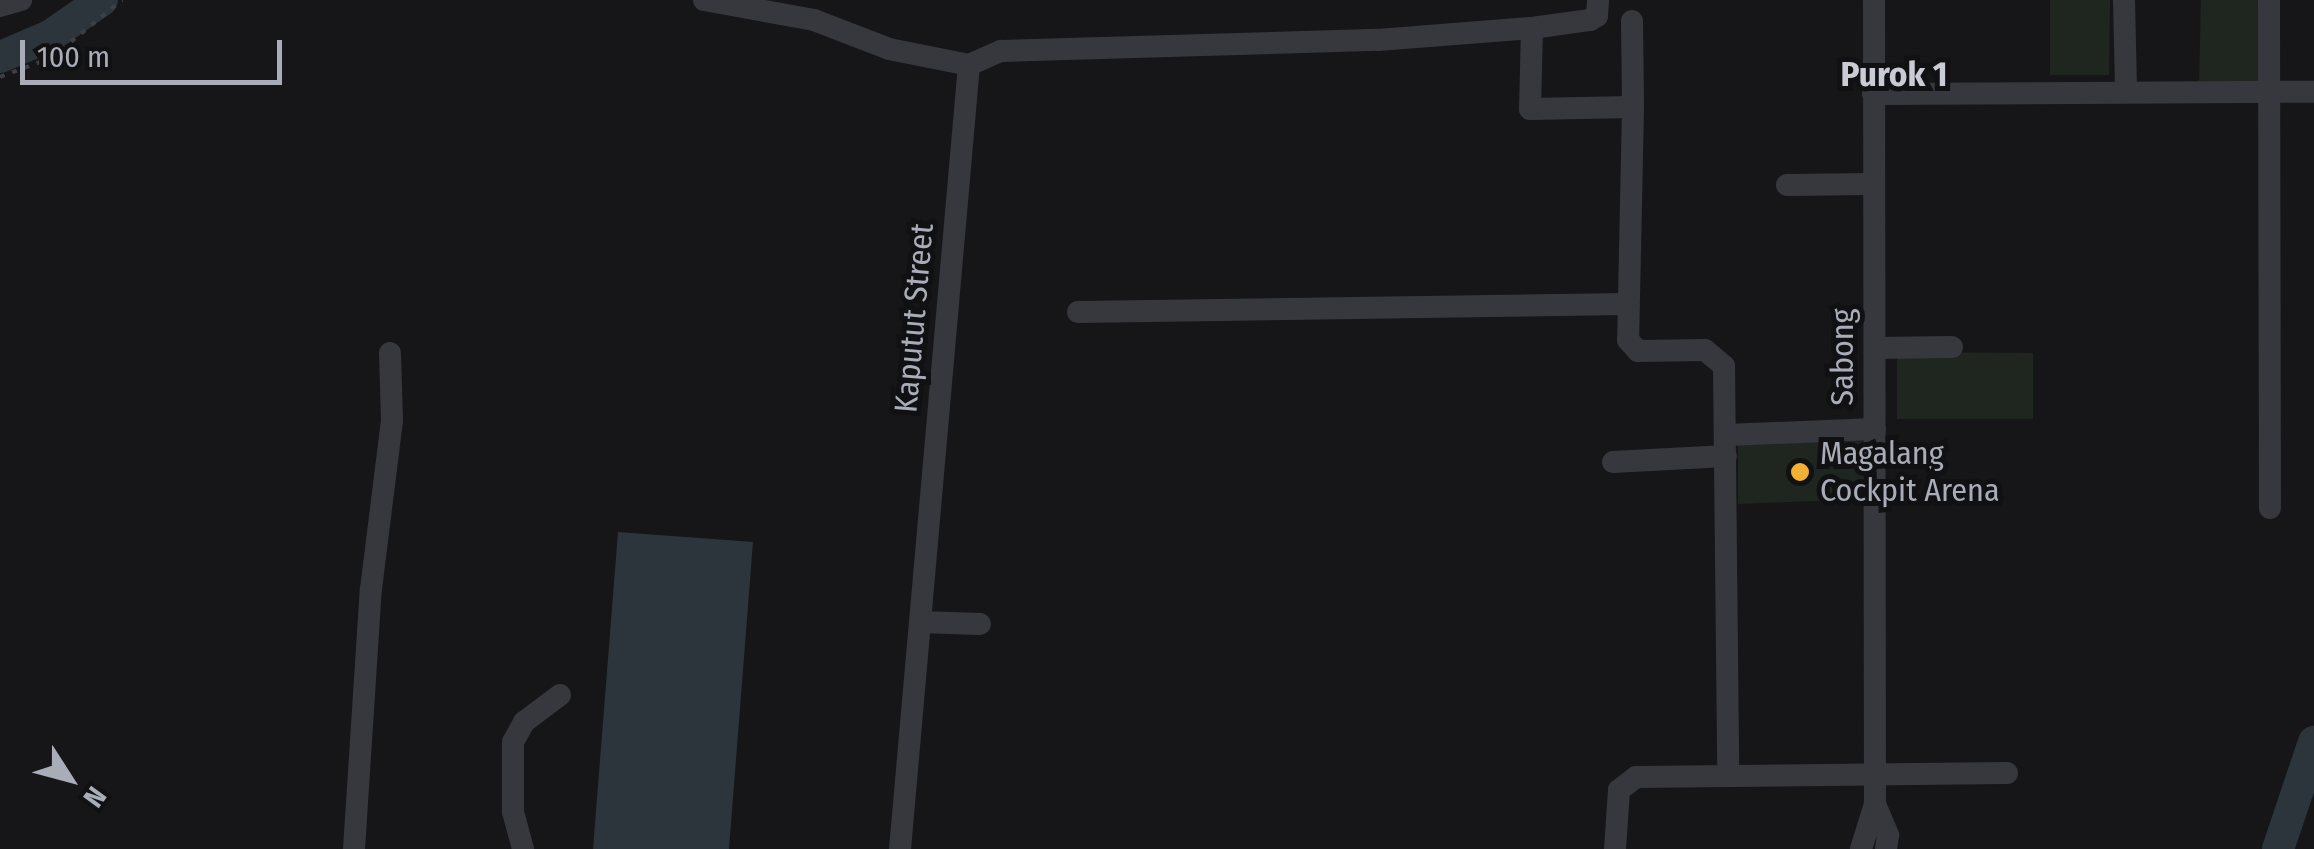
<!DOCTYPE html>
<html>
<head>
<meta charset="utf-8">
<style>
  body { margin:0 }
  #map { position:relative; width:2314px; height:849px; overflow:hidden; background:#161618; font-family:"Fira Sans Condensed",sans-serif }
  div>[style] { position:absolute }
  .green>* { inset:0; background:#1e261f }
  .water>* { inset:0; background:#2c353c }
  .river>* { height:32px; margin:-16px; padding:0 16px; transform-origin:16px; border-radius:16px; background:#2c353c }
  .path>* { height:4px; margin-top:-2px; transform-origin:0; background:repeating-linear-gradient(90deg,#3d3f44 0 5px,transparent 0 13px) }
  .minor>* { height:22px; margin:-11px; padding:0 11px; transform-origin:11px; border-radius:11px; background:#37383d }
  .dots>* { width:28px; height:28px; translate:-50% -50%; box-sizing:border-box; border:5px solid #111113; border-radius:50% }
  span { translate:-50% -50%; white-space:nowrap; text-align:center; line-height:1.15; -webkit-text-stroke:10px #111113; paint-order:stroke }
  .street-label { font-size:32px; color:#a8adb8 }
  .poi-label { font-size:32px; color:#a8adb8 }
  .left { translate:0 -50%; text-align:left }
  .neighbourhood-label { font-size:35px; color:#c9ccd4; font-weight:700 }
  .north { position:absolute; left:20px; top:729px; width:100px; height:100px; -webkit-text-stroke:8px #111113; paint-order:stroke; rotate:126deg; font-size:28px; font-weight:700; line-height:40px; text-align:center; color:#a8adb8 }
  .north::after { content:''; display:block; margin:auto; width:35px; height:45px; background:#a8adb8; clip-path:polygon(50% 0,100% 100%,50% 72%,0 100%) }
  .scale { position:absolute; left:20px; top:40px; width:262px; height:45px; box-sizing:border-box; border:5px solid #a8adb8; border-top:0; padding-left:12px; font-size:30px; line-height:35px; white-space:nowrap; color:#a8adb8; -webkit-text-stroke:8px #111113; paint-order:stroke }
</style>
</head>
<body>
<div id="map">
  <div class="green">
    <i style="clip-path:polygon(2050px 0,2110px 0,2109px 75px,2050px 75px)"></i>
    <i style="clip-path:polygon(2201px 0,2265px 0,2267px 83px,2199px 81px)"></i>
    <i style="clip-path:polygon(1897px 352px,2033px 353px,2033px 419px,1897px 419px)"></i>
    <i style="clip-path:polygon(1862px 441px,1864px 499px,1738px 504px,1738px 444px)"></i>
  </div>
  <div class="water">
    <i style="clip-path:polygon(618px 532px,753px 542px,729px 849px,593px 849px)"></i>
  </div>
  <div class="river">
    <i style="left:0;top:57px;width:54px;rotate:-22.8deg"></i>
    <i style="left:50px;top:36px;width:63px;rotate:-34.7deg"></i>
    <i style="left:2278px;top:849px;width:113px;rotate:-71.4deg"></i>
  </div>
  <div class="path">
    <i style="left:0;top:77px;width:54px;rotate:-20.4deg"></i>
    <i style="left:51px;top:58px;width:92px;rotate:-39.2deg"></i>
  </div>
  <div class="minor">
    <i style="left:704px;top:0;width:112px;rotate:10.3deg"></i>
    <i style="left:814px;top:20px;width:80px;rotate:21.1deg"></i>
    <i style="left:889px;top:49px;width:82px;rotate:11.3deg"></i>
    <i style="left:969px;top:65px;width:787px;rotate:95.03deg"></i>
    <i style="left:1874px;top:0;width:804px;rotate:89.93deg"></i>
    <i style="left:1875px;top:804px;width:34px;rotate:67deg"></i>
    <i style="left:1888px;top:835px;width:14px;rotate:98deg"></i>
    <i style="left:2124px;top:0;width:91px;rotate:88.7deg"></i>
    <i style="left:2269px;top:0;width:508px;rotate:89.89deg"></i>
    <i style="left:0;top:6px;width:22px;rotate:-16deg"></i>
    <i style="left:1632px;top:21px;width:86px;rotate:89.3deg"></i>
    <i style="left:1532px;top:28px;width:59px;rotate:-7.9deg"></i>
    <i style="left:1590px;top:20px;width:8px;rotate:-30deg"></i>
    <i style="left:1597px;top:16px;width:16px;rotate:-86deg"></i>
    <i style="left:969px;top:65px;width:35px;rotate:-24deg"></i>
    <i style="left:1001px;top:51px;width:377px;rotate:-1.7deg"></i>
    <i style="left:1378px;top:40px;width:154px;rotate:-4.5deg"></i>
    <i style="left:1532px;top:28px;width:81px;rotate:91.4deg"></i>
    <i style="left:1530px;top:109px;width:103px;rotate:-1.1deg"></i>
    <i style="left:1633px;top:107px;width:233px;rotate:91.2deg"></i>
    <i style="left:1628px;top:340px;width:15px;rotate:48deg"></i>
    <i style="left:1638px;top:351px;width:67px;rotate:-0.9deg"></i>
    <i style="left:1705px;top:350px;width:25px;rotate:40deg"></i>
    <i style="left:1724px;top:366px;width:406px;rotate:89.4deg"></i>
    <i style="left:1873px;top:94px;width:441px;rotate:-0.3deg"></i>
    <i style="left:1787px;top:185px;width:86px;rotate:-0.7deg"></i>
    <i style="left:1078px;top:312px;width:548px;rotate:-0.84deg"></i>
    <i style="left:1875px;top:348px;width:77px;rotate:-0.7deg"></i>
    <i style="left:1726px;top:435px;width:149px;rotate:-2.3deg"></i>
    <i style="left:1613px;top:462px;width:113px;rotate:-3deg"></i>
    <i style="left:920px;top:622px;width:60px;rotate:1.9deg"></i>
    <i style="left:354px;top:849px;width:261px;rotate:-86.3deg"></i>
    <i style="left:371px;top:589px;width:169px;rotate:-82.9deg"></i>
    <i style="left:392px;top:421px;width:68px;rotate:-91.7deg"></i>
    <i style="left:523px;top:849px;width:38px;rotate:-105deg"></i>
    <i style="left:513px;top:812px;width:70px;rotate:-90deg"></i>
    <i style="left:513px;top:742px;width:23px;rotate:-61deg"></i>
    <i style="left:524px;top:722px;width:45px;rotate:-36.9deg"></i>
    <i style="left:1615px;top:849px;width:59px;rotate:-86.1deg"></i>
    <i style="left:1619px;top:790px;width:21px;rotate:-37deg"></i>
    <i style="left:1636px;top:777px;width:371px;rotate:-0.6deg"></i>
    <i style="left:1861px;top:849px;width:47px;rotate:-72.7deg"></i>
  </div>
  <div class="dots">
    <i style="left:1800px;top:472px;background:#f2b134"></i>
  </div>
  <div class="street-label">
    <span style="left:914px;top:318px;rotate:-85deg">Kaputut Street</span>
    <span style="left:1842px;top:357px;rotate:-90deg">Sabong</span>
  </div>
  <div class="poi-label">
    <span class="left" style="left:1820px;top:472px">Magalang<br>Cockpit Arena</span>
  </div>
  <div class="neighbourhood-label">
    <span style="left:1894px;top:74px">Purok 1</span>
  </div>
  <div class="north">N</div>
  <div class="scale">100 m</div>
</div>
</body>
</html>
